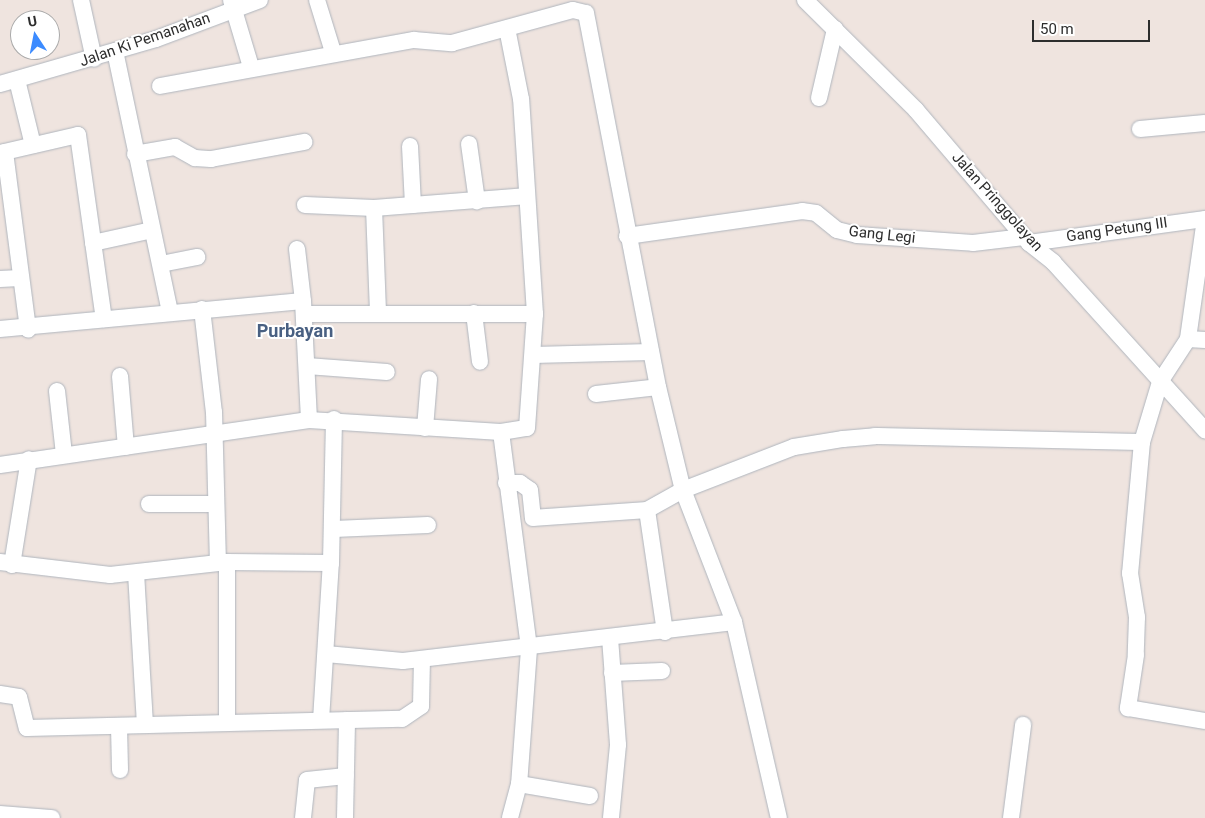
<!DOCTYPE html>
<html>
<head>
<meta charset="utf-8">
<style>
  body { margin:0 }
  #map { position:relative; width:1205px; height:818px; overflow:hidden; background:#efe4df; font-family:Roboto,sans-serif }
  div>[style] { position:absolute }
  .roads { filter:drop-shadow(0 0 1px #afb5bd) drop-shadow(0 0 1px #afb5bd) }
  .street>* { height:16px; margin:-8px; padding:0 8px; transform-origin:8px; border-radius:8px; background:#fff }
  span { translate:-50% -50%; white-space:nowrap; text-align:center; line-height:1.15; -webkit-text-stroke:4px #fff; paint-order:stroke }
  .street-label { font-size:15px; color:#2d2d2d }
  .quarter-label { font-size:18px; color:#496082; font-weight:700 }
  .north { position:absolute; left:10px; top:10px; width:50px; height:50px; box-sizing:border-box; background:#fff; border:1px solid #ababab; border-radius:50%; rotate:349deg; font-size:14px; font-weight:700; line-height:20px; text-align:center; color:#2d2d2d }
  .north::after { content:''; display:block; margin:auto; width:18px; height:22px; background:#3c8bff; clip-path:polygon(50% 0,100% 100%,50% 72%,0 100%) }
  .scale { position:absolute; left:1032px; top:20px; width:118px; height:22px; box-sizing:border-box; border:2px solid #2d2d2d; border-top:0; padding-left:6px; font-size:15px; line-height:18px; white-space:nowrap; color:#2d2d2d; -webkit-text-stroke:4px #fff; paint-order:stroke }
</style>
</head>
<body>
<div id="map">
  <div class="roads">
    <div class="street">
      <i style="left:81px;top:0;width:60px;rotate:77.6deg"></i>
      <i style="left:231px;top:0;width:70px;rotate:73.4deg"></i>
      <i style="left:317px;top:0;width:54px;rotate:72.9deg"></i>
      <i style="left:805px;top:0;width:156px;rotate:44.7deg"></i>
      <i style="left:916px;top:110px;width:175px;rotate:49.6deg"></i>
      <i style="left:1029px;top:243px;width:31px;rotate:38deg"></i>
      <i style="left:1053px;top:262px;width:227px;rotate:47.9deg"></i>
      <i style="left:115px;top:51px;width:266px;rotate:78.1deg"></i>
      <i style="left:17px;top:80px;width:67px;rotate:76.2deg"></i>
      <i style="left:0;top:84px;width:162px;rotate:-16.1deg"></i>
      <i style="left:156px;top:39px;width:111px;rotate:-20.6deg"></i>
      <i style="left:160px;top:86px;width:258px;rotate:-10.3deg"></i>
      <i style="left:414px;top:40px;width:38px;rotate:5deg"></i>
      <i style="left:452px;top:43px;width:125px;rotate:-15.3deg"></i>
      <i style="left:573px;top:10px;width:13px;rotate:13deg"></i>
      <i style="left:586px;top:13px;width:381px;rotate:79.1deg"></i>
      <i style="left:658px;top:387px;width:106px;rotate:76.4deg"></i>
      <i style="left:683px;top:490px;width:142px;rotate:68.9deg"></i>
      <i style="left:734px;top:622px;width:201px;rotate:77.1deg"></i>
      <i style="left:819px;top:98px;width:71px;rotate:-76.9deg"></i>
      <i style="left:1140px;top:129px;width:65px;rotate:-5.3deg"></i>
      <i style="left:469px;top:144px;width:58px;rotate:82deg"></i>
      <i style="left:410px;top:146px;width:59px;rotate:87.1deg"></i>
      <i style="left:5px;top:152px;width:179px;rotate:82.6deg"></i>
      <i style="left:0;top:153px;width:80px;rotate:-13deg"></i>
      <i style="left:78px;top:135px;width:186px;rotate:82deg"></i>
      <i style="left:135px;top:154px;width:41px;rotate:-9.9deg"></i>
      <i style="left:175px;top:147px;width:23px;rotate:29deg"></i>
      <i style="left:195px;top:158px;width:16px;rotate:4deg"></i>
      <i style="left:211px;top:159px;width:95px;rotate:-10.4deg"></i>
      <i style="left:305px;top:205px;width:69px;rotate:2.5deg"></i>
      <i style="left:374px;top:208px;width:151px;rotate:-4.5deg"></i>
      <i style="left:374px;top:208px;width:103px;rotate:87.8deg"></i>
      <i style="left:1205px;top:219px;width:121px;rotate:98.1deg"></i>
      <i style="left:1188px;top:339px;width:51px;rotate:123.1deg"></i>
      <i style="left:1160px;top:382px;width:63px;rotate:106.7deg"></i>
      <i style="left:1142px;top:442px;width:132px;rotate:95.2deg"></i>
      <i style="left:1130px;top:573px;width:45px;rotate:81deg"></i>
      <i style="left:1137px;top:617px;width:38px;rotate:92deg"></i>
      <i style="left:1136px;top:655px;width:54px;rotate:98.6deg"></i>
      <i style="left:1128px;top:708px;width:78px;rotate:9.6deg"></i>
      <i style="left:627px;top:236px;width:177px;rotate:-8.1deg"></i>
      <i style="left:802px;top:211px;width:14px;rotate:8deg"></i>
      <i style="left:816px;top:213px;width:27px;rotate:39deg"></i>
      <i style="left:837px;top:230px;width:21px;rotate:14deg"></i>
      <i style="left:857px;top:235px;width:116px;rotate:3.9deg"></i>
      <i style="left:973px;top:243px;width:51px;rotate:-6.7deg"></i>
      <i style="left:93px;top:243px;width:60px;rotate:-12.4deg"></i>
      <i style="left:1029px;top:243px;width:178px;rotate:-7.8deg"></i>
      <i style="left:297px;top:249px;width:52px;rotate:83.4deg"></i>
      <i style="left:161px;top:264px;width:37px;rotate:-11deg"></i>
      <i style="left:0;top:279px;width:20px;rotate:-3deg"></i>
      <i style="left:202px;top:309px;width:104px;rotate:83.4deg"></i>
      <i style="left:214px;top:412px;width:151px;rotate:88.5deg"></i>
      <i style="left:474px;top:313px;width:49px;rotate:83deg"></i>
      <i style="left:304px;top:314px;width:231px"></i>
      <i style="left:0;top:329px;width:304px;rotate:-5.3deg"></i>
      <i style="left:303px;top:301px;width:119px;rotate:87.1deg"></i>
      <i style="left:1188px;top:339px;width:17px;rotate:3deg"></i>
      <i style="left:533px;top:355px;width:118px;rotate:-1.5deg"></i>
      <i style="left:307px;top:366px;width:80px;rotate:4.3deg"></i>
      <i style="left:120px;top:376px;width:71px;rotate:85.2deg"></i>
      <i style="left:57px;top:391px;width:63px;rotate:83.7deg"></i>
      <i style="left:596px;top:394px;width:62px;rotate:-6.4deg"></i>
      <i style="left:425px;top:428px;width:49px;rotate:-85.3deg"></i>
      <i style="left:501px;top:432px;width:219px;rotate:82.6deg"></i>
      <i style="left:529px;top:649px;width:135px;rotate:94.2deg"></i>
      <i style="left:519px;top:784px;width:35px;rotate:105deg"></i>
      <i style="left:0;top:465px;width:312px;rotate:-8.3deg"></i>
      <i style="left:309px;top:420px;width:192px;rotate:3.6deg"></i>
      <i style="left:501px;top:432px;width:26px;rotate:-9deg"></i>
      <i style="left:527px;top:428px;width:114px;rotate:-86deg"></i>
      <i style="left:535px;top:314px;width:215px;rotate:-93.7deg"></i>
      <i style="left:521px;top:99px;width:72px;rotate:-101.2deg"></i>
      <i style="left:506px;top:483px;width:14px"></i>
      <i style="left:520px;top:483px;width:12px;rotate:35deg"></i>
      <i style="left:530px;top:490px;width:28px;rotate:84deg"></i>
      <i style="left:533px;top:518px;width:114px;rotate:-4deg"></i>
      <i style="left:149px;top:504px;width:66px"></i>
      <i style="left:334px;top:529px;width:94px;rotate:-2.4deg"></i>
      <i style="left:0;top:562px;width:111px;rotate:6.7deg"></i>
      <i style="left:110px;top:575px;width:118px;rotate:-6.3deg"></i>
      <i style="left:227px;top:562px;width:104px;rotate:0.6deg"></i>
      <i style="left:331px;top:563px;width:144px;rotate:-88.8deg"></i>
      <i style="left:227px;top:562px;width:158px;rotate:90deg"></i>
      <i style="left:12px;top:565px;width:107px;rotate:-80.9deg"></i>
      <i style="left:136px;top:573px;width:151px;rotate:86.6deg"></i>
      <i style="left:665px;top:632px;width:123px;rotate:-98.4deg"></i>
      <i style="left:647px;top:510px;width:41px;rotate:-29.1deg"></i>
      <i style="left:683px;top:490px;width:119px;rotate:-21.2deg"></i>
      <i style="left:794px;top:447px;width:50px;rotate:-9.3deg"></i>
      <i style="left:843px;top:439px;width:32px;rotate:-5deg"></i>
      <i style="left:875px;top:436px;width:267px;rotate:1.3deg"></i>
      <i style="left:610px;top:638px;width:107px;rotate:85.7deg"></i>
      <i style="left:618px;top:745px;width:73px;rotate:95.5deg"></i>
      <i style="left:326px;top:654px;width:77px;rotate:5.2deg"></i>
      <i style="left:403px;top:661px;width:333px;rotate:-6.7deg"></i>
      <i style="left:612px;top:673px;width:50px;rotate:-2.3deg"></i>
      <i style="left:0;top:694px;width:19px;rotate:9deg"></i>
      <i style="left:19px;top:697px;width:32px;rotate:76deg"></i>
      <i style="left:27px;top:728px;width:375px;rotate:-1.4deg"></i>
      <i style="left:402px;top:719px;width:23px;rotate:-34deg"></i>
      <i style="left:421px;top:706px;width:46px;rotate:-88.8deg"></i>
      <i style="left:321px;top:720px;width:157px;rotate:-86.4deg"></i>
      <i style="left:119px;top:726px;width:44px;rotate:88.7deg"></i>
      <i style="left:519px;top:784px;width:72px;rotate:9.6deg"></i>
      <i style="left:0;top:814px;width:52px;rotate:4.4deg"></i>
      <i style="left:303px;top:818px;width:38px;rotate:-84deg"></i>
      <i style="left:307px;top:780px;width:39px;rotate:-6deg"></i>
      <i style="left:345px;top:818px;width:98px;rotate:-88.8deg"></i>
      <i style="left:1011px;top:818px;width:94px;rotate:-82.6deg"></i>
    </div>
  </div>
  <div class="street-label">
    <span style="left:145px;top:40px;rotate:-19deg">Jalan Ki Pemanahan</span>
    <span style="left:997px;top:202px;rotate:48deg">Jalan Pringgolayan</span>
    <span style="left:1117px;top:230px;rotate:-8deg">Gang Petung III</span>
    <span style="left:882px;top:235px;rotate:6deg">Gang Legi</span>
  </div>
  <div class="quarter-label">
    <span style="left:295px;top:331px">Purbayan</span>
  </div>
  <div class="north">U</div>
  <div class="scale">50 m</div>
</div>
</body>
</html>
